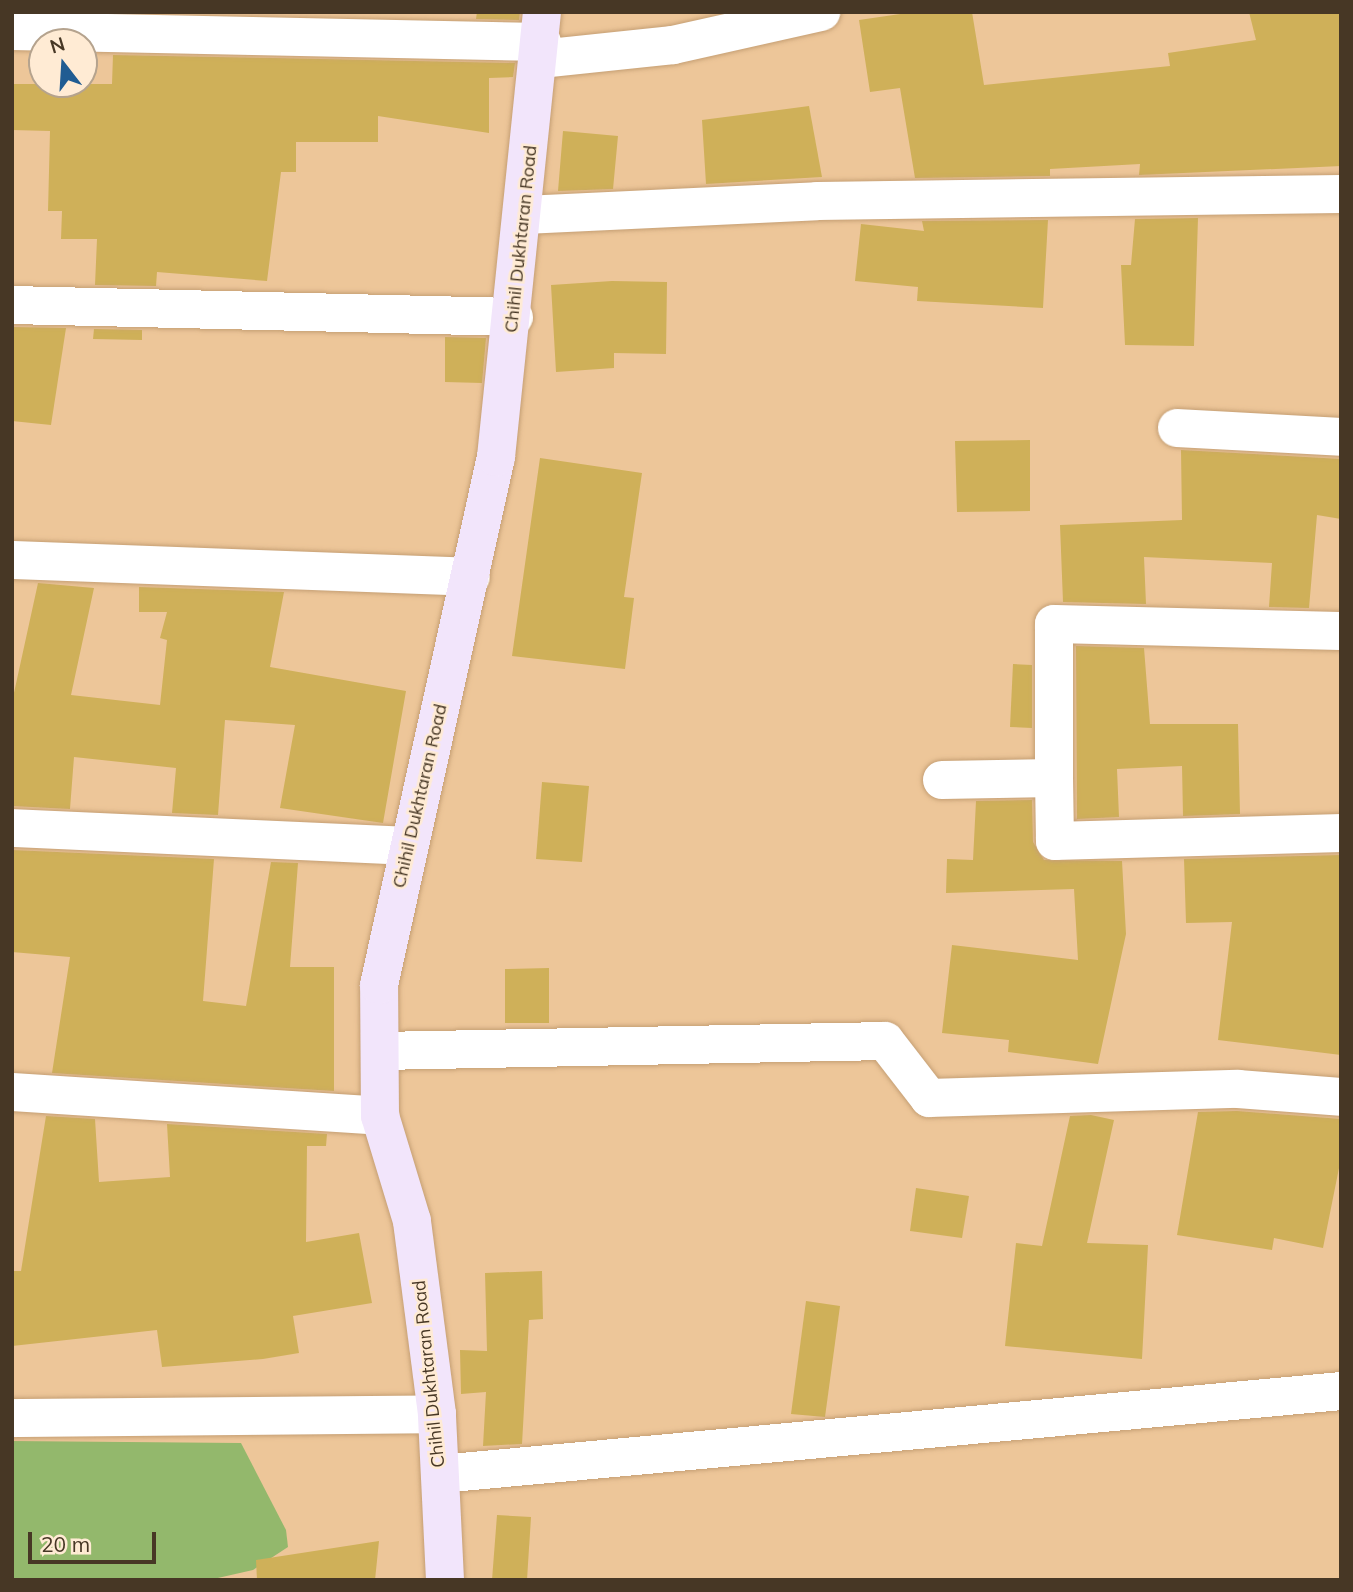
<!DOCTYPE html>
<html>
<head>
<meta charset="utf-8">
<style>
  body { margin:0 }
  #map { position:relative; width:1353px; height:1592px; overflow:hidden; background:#edc699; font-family:Mulish,sans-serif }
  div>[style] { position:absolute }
  .green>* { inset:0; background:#93b86c }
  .building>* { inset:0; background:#cfb059 }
  .roads { filter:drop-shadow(0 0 2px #c59f74) drop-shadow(0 0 2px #c59f74) }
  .street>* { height:38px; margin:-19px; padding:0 19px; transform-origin:19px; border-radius:19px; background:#fff }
  .secondary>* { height:38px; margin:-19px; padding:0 19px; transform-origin:19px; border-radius:19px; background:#f2e5fb }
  span { translate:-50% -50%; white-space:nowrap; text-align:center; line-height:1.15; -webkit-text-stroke:5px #ffebd4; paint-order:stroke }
  .street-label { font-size:18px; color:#473725 }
  .frame { position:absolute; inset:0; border:14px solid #473725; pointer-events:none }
  .north { position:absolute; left:28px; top:28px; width:70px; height:70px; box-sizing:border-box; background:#ffebd4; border:2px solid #b5a38e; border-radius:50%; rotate:343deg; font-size:19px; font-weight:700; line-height:28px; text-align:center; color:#473725 }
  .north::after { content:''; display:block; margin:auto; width:24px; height:32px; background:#205c92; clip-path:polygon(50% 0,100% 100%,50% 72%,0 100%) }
  .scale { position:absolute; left:28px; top:1532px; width:128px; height:32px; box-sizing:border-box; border:4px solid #473725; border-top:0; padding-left:9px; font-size:21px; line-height:24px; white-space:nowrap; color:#473725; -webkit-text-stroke:5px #ffebd4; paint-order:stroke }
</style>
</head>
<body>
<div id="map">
  <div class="green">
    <i style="clip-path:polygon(12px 1441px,241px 1443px,286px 1530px,288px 1547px,253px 1570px,209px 1580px,12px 1580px)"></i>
  </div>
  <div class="building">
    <i style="clip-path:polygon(477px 12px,520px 12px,519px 20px,476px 19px)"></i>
    <i style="clip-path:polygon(914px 12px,972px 12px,984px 85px,1170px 66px,1168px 53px,1256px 40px,1249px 12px,1341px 12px,1341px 166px,1139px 175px,1140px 164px,1050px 169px,1050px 176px,915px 178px,900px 88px,870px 92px,859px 20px)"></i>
    <i style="clip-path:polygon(113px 55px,273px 58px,515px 63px,513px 77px,489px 78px,489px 133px,378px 116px,378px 142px,296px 142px,296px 172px,281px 172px,267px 281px,157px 272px,156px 286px,95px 285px,97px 239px,61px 239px,62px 211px,48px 211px,50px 131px,12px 130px,12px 84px,112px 84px)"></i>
    <i style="clip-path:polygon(809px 106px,822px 177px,706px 184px,702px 120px)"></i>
    <i style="clip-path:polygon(563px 131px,618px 136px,613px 189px,558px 191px)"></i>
    <i style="clip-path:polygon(1198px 218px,1194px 346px,1125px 345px,1121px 265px,1131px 265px,1135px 219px)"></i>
    <i style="clip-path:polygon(1048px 220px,1043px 308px,917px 301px,918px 287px,855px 281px,861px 224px,924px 231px,922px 221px)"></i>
    <i style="clip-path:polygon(612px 281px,667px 282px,666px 354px,614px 353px,614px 368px,556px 372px,551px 285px)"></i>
    <i style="clip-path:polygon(12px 327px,66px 328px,51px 425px,12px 421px)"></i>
    <i style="clip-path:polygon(94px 329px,142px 330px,142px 340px,93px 339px)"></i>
    <i style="clip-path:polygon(445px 337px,486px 338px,482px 383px,445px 382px)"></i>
    <i style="clip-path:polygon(1030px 440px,1030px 511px,957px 512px,955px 441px)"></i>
    <i style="clip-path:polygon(1181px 450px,1341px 459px,1341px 519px,1317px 515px,1309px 608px,1269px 607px,1272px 563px,1144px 557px,1146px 604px,1063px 602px,1060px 525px,1182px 520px)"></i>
    <i style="clip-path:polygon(540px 458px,642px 473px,624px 597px,634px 598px,625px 669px,512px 656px)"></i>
    <i style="clip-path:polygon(38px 583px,94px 588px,71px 695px,160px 705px,167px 640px,160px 638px,167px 612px,139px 612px,139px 587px,284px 592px,270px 667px,406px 691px,383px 823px,280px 808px,295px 725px,225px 720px,218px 815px,172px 813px,176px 768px,74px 757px,70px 809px,12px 806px,12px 702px)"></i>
    <i style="clip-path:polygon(1076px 646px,1144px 648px,1150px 724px,1238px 724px,1240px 814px,1183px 816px,1182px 766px,1117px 769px,1119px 817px,1077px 819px)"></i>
    <i style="clip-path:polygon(1013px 664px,1032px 665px,1032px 728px,1010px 727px)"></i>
    <i style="clip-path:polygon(542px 782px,589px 786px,582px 862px,536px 859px)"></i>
    <i style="clip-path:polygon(1032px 800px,1033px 842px,1044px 860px,1122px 861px,1126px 934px,1098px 1064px,1008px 1052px,1009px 1040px,942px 1033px,952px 945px,1078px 960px,1074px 889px,946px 893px,947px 859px,973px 860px,976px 801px)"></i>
    <i style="clip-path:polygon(12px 850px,214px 859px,203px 1001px,246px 1006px,271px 862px,298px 863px,290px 967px,334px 967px,334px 1091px,52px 1073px,70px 957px,12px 952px)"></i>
    <i style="clip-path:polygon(1341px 855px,1341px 1055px,1218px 1040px,1232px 922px,1186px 923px,1184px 859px)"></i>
    <i style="clip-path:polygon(549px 968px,549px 1023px,505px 1023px,505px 969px)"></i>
    <i style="clip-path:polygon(1237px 1111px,1341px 1119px,1341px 1158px,1323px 1248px,1274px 1238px,1272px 1250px,1177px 1235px,1198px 1112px)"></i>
    <i style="clip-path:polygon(1091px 1115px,1114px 1120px,1087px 1243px,1148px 1245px,1142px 1359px,1005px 1346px,1016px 1243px,1042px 1246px,1070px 1116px)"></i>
    <i style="clip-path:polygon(46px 1116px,95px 1119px,99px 1182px,170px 1177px,167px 1124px,327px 1134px,326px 1146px,307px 1146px,306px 1242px,359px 1233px,372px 1303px,293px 1316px,299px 1353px,263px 1359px,162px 1367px,157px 1330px,12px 1346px,12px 1271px,21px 1271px)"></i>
    <i style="clip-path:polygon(916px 1188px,969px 1196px,962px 1238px,910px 1231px)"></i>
    <i style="clip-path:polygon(542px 1271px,543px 1319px,529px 1320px,522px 1444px,483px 1446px,486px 1392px,461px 1394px,460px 1350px,487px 1351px,485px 1273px)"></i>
    <i style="clip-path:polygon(806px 1301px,840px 1306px,825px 1417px,791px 1414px)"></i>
    <i style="clip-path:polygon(497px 1515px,531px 1517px,527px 1580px,492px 1580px)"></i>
    <i style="clip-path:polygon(379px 1541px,375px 1580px,257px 1580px,256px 1560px)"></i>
  </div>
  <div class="roads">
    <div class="street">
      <i style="left:12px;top:31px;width:530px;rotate:1.19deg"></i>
      <i style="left:540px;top:59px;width:134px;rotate:-6deg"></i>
      <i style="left:673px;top:45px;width:152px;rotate:-12.6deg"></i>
      <i style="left:524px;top:215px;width:293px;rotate:-2.7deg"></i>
      <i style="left:817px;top:201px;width:524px;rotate:-0.77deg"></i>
      <i style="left:12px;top:305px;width:502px;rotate:1.37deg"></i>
      <i style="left:1177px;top:428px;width:164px;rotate:3.1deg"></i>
      <i style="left:12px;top:560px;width:459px;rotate:2.1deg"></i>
      <i style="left:1054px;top:778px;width:154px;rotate:-90deg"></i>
      <i style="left:1054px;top:624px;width:287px;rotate:1.4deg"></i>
      <i style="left:942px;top:780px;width:112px;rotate:-1deg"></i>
      <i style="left:1054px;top:778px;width:63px;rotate:89.1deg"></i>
      <i style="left:1055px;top:841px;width:286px;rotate:-1.6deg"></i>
      <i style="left:12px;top:828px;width:396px;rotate:2.6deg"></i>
      <i style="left:380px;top:1051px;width:505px;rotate:-1.13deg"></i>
      <i style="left:885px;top:1041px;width:72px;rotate:52.3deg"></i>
      <i style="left:929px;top:1098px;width:309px;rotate:-1.7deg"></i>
      <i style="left:1238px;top:1089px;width:103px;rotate:4.4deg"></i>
      <i style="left:12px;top:1092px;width:369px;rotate:3.7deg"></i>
      <i style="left:12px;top:1418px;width:425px;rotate:-0.5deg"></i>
      <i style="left:440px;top:1474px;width:905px;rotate:-5.26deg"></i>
    </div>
    <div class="secondary">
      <i style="left:445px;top:1580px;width:166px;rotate:-92.8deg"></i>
      <i style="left:437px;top:1414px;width:195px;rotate:-97.4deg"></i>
      <i style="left:412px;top:1221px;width:110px;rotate:-106.9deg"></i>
      <i style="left:380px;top:1116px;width:131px;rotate:-90.4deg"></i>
      <i style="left:379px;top:985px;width:541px;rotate:-77.51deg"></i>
      <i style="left:496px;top:457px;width:447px;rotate:-84.1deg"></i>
    </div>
  </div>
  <div class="street-label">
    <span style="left:521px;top:239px;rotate:-84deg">Chihil Dukhtaran Road</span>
    <span style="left:420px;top:796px;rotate:-77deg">Chihil Dukhtaran Road</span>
    <span style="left:429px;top:1374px;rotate:-96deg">Chihil Dukhtaran Road</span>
  </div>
  <div class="frame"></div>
  <div class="north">N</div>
  <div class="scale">20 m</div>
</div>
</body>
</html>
